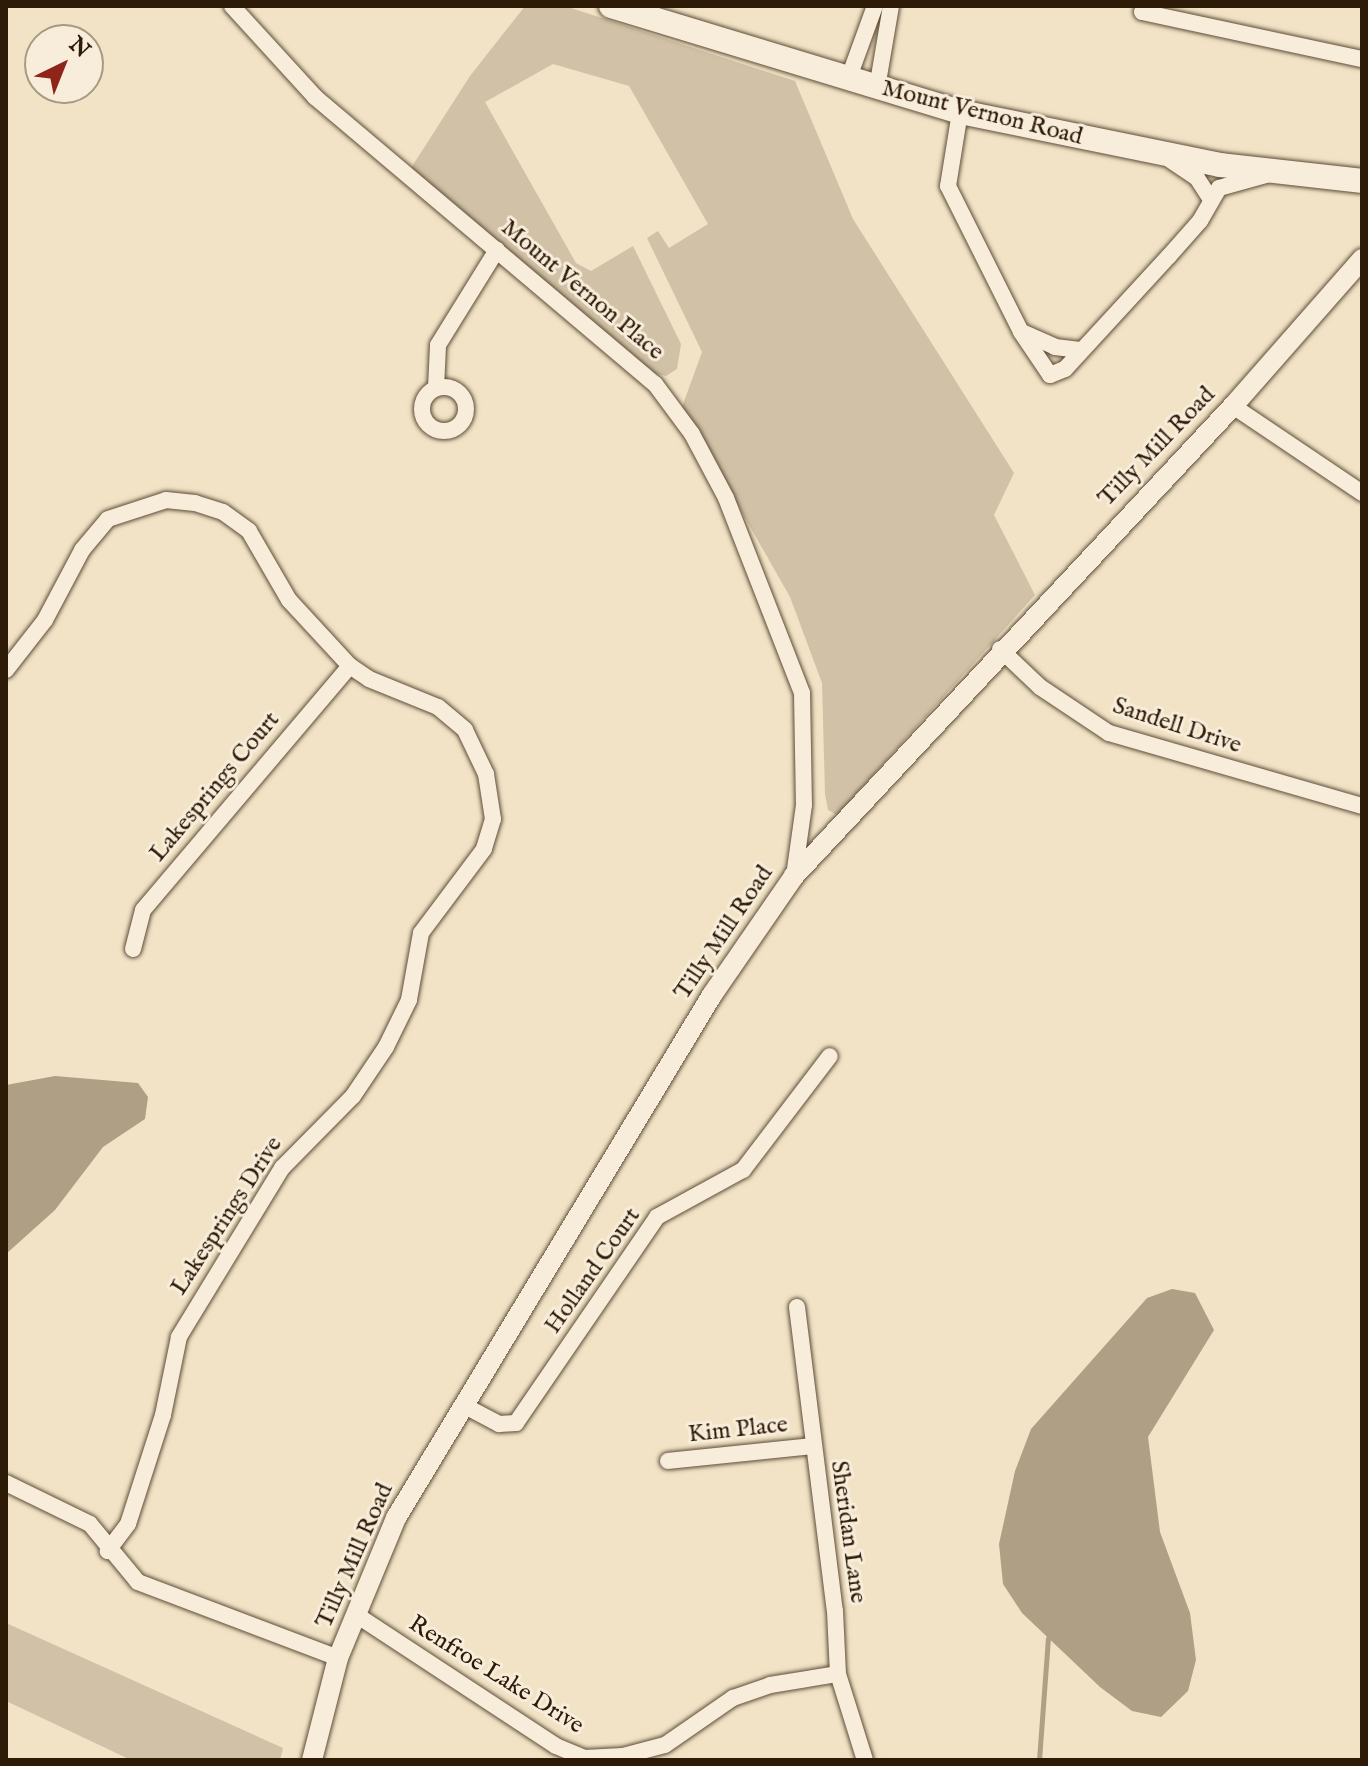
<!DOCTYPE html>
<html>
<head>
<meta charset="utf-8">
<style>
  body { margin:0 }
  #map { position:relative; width:1368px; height:1766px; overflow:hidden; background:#f2e3c6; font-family:"IM FELL English",serif }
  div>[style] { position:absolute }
  .green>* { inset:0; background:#d1c1a6 }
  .water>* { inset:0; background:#af9f85 }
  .stream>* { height:5px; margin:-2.5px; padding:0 2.5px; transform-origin:2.5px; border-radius:2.5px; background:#af9f85 }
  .roads { filter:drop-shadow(0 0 2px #5e4d38) drop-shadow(0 0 2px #5e4d38) }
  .minor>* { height:16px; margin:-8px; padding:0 8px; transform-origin:8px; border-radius:8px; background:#f7edda }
  .minor>.ring { margin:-8px; padding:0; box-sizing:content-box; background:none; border:16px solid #f7edda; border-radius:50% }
  .tertiary>* { height:20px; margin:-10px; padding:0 10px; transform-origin:10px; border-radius:10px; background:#f7edda }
  .secondary>* { height:24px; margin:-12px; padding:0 12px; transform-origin:12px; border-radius:12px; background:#f7edda }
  span { translate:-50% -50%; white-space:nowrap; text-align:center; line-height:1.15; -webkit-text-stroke:6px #f7edda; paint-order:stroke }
  .street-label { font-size:24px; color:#2d1b08 }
  .frame { position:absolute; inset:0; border:8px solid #2d1b08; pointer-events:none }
  .north { position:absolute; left:24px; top:24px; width:80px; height:80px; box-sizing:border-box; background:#f7edda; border:2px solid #a69986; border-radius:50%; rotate:43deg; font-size:22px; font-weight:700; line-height:32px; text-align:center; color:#2d1b08 }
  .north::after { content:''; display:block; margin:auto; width:28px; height:36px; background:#8f2418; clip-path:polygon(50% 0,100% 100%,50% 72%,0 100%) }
</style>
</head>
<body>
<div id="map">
  <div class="green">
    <i style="clip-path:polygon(525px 6px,565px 6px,795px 81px,853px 219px,1014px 473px,994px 515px,1035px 595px,837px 815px,828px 810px,825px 794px,822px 683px,790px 597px,682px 407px,702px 352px,647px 238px,658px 231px,669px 248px,708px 224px,629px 86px,553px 64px,485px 102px,576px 263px,591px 271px,633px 246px,681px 344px,677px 369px,666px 376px,654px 373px,411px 168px,470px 76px)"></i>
    <i style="clip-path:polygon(6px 1623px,283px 1748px,280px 1760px,131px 1760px,6px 1701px)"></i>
  </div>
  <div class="water">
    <i style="clip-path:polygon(55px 1076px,138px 1083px,148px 1097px,145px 1119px,103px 1147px,55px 1210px,6px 1254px,6px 1085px)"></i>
    <i style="clip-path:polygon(1172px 1289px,1195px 1293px,1214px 1330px,1148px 1437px,1160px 1532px,1190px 1613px,1196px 1660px,1188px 1691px,1161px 1717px,1132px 1711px,1100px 1687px,1022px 1613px,1003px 1584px,999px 1544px,1015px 1471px,1031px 1429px,1147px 1298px)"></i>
  </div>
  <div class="stream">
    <i style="left:1039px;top:1760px;width:122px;rotate:-85.8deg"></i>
  </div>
  <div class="roads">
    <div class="minor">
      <i style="left:232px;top:6px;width:123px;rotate:47.6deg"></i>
      <i style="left:315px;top:97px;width:445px;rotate:40.2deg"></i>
      <i style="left:655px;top:384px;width:62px;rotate:53.5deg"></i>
      <i style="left:692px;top:434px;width:72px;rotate:62deg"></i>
      <i style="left:726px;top:498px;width:209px;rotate:68.7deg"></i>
      <i style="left:802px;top:693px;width:112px;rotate:89deg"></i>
      <i style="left:804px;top:805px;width:72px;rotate:98deg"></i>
      <i style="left:1146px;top:6px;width:7px;rotate:124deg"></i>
      <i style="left:1142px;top:12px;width:225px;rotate:12.1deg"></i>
      <i style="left:848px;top:80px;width:79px;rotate:-70deg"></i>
      <i style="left:877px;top:88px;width:83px;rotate:-80.3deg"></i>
      <i style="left:960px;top:112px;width:75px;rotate:99.2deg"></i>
      <i style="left:948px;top:186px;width:163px;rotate:63.4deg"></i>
      <i style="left:1021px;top:332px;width:52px;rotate:56deg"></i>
      <i style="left:1050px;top:375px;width:16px;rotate:-22deg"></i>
      <i style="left:1065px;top:369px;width:154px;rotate:-47.4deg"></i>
      <i style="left:1169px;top:256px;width:47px;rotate:-48.5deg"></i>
      <i style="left:1200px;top:221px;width:38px;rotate:-60deg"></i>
      <i style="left:1219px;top:188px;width:56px;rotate:-15.5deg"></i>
      <i style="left:1169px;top:159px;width:34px;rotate:34deg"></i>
      <i style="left:1197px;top:178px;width:24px;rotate:57deg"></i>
      <i style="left:1022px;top:332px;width:36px;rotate:24deg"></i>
      <i style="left:1055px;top:347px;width:25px;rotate:7deg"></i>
      <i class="ring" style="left:422px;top:387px;width:28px;height:28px"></i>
      <i style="left:436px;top:388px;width:43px;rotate:-87.3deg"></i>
      <i style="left:438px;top:345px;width:112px;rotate:-58.2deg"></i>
      <i style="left:1233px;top:406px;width:156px;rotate:34deg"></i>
      <i style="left:1000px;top:649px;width:55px;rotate:43.5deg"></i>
      <i style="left:1040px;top:687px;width:83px;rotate:33.7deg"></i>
      <i style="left:1109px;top:733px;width:263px;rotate:16.1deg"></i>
      <i style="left:6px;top:670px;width:63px;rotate:-52deg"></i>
      <i style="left:45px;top:620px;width:79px;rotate:-62.1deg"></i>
      <i style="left:82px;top:550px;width:40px;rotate:-50deg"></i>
      <i style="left:108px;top:519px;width:61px;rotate:-18.1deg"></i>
      <i style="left:166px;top:500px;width:29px;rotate:6deg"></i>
      <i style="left:195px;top:503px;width:29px;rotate:18deg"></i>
      <i style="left:223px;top:512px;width:32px;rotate:36deg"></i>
      <i style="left:249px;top:531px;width:80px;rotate:59.9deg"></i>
      <i style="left:289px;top:600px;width:90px;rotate:47.3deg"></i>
      <i style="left:350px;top:666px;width:23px;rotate:34deg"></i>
      <i style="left:369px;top:679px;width:74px;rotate:22.1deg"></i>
      <i style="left:438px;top:707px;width:35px;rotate:40deg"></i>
      <i style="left:465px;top:730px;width:49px;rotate:64.5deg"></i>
      <i style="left:486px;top:774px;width:46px;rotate:81.2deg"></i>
      <i style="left:493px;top:819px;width:31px;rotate:107deg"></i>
      <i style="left:484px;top:849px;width:105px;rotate:126.9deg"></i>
      <i style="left:421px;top:933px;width:68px;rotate:100.2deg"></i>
      <i style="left:409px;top:1000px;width:52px;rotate:116.1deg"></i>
      <i style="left:386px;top:1047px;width:59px;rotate:124deg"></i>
      <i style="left:353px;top:1096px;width:101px;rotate:134.6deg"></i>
      <i style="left:282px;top:1168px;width:198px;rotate:121.4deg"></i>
      <i style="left:179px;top:1337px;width:80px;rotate:101.6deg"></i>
      <i style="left:163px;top:1415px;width:114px;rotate:107.8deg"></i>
      <i style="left:128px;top:1524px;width:34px;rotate:127deg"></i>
      <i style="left:133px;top:949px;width:40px;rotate:-75.6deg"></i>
      <i style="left:143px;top:910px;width:320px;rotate:-49.7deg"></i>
      <i style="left:797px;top:1307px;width:306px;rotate:82.9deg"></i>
      <i style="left:835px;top:1611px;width:63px;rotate:87.3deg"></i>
      <i style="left:838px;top:1674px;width:90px;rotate:72.6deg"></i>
      <i style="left:463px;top:1405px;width:41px;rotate:27.8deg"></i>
      <i style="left:499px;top:1424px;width:17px;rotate:-3deg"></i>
      <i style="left:516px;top:1423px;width:250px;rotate:-55.6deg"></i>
      <i style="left:657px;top:1217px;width:98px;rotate:-28.7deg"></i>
      <i style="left:743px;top:1170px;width:143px;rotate:-52.7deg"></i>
      <i style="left:668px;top:1461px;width:145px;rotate:-5.9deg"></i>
      <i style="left:6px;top:1483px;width:93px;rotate:26deg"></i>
      <i style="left:90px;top:1524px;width:75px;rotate:50.4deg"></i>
      <i style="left:138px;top:1582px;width:214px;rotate:20.8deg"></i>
      <i style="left:355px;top:1614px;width:240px;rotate:33.3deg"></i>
      <i style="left:556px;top:1746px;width:30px;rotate:23deg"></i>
      <i style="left:584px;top:1758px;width:39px;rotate:-3deg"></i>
      <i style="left:623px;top:1756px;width:43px;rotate:-14.7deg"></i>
      <i style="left:665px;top:1745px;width:83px;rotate:-34.7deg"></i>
      <i style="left:733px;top:1698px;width:39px;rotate:-19deg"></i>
      <i style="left:770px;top:1685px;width:69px;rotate:-9.2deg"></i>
    </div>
    <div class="tertiary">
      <i style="left:312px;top:1760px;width:105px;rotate:-75.7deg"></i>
      <i style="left:338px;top:1658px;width:152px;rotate:-67.5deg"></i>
      <i style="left:396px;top:1518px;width:611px;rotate:-58.86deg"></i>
      <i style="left:712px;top:995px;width:145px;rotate:-55.4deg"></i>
      <i style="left:794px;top:876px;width:643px;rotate:-46.95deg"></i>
      <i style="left:1233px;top:406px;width:196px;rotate:-48.7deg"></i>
    </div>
    <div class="secondary">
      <i style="left:611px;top:6px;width:365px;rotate:16.9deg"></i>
      <i style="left:960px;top:112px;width:265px;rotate:11.5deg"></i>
      <i style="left:1220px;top:165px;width:143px;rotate:6.4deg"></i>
    </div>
  </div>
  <div class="street-label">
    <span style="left:982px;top:113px;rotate:14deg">Mount Vernon Road</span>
    <span style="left:582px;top:290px;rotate:40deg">Mount Vernon Place</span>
    <span style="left:1157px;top:447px;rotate:-46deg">Tilly Mill Road</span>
    <span style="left:1177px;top:726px;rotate:18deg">Sandell Drive</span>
    <span style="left:215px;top:787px;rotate:-50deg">Lakesprings Court</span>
    <span style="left:724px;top:933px;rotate:-56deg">Tilly Mill Road</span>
    <span style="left:227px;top:1216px;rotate:-57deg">Lakesprings Drive</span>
    <span style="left:593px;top:1271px;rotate:-55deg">Holland Court</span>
    <span style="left:738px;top:1430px;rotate:-6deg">Kim Place</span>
    <span style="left:848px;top:1532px;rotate:82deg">Sheridan Lane</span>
    <span style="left:355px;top:1556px;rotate:-66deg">Tilly Mill Road</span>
    <span style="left:496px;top:1675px;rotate:32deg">Renfroe Lake Drive</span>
  </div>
  <div class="frame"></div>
  <div class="north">N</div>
</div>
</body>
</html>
